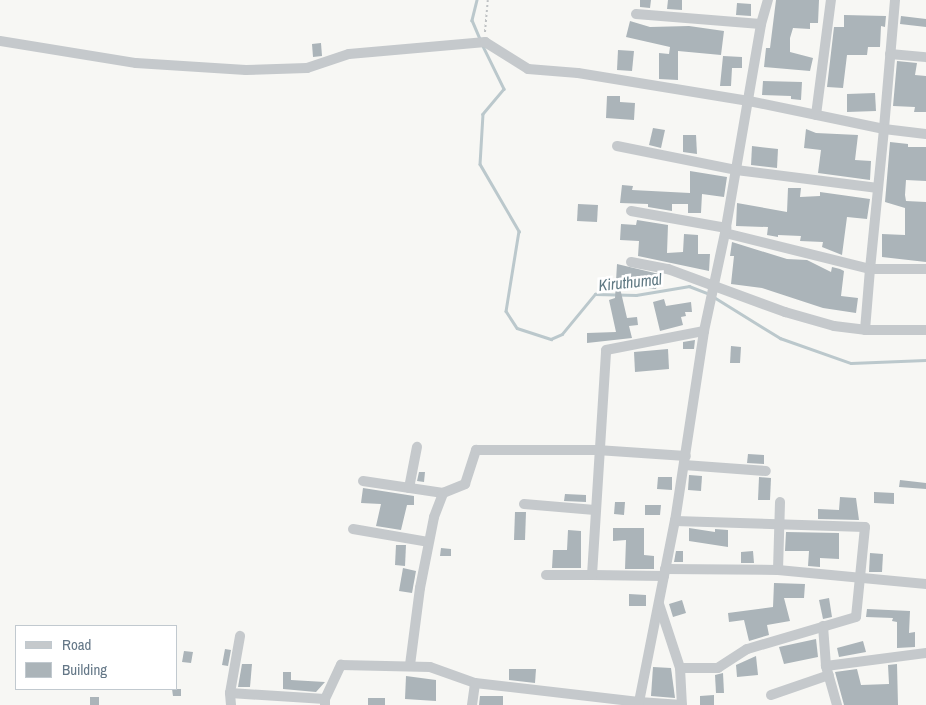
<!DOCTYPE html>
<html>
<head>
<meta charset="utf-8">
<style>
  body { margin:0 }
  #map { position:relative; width:926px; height:705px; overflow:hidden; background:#f7f7f4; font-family:"Archivo Narrow",sans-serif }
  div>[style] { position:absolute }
  .stream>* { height:2.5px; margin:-1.25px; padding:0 1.25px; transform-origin:1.25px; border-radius:1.25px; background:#bbc8cc }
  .building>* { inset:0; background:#abb4b9 }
  .path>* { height:2px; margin-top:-1px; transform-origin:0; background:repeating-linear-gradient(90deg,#bec1c3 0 2.5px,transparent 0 5px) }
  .minor>* { height:10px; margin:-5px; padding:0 5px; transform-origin:5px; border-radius:5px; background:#c5c9cc }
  span { translate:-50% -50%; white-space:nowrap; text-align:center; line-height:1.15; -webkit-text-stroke:5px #fff; paint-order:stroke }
  .water-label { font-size:16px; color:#607983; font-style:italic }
  .legend { position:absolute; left:15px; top:625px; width:162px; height:65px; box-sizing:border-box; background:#fff; border:1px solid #c1c9cf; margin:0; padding:6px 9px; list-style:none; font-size:15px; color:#647787 }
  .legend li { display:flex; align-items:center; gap:10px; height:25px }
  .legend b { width:25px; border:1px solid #c1c9cf }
</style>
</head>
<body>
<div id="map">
  <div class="stream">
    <i style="left:477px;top:0;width:21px;rotate:104deg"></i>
    <i style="left:472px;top:20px;width:21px;rotate:67deg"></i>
    <i style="left:482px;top:44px;width:50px;rotate:63.9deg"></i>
    <i style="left:504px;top:89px;width:33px;rotate:130deg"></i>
    <i style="left:483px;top:114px;width:50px;rotate:93.4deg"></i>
    <i style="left:480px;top:164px;width:78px;rotate:59.8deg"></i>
    <i style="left:519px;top:231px;width:81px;rotate:99.2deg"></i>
    <i style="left:506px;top:311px;width:20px;rotate:57deg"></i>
    <i style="left:517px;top:328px;width:36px;rotate:18deg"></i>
    <i style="left:551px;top:339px;width:12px;rotate:-24deg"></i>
    <i style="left:562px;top:334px;width:52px;rotate:-50.5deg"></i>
    <i style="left:595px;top:294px;width:41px;rotate:1.4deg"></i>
    <i style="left:636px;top:295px;width:54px;rotate:-9.6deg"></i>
    <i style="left:689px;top:286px;width:22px;rotate:21deg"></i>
    <i style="left:714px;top:297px;width:78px;rotate:31.8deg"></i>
    <i style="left:780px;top:338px;width:75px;rotate:19.4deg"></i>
    <i style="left:851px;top:363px;width:75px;rotate:-2.3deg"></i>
  </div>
  <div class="building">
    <i style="clip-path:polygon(640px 0,651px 0,650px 8px,640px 7px)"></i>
    <i style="clip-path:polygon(668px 0,682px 0,682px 10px,667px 9px)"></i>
    <i style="clip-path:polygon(776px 0,819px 0,818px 23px,810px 23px,810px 29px,793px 28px,790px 38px,790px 52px,813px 58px,810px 71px,764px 67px,766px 48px,770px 48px)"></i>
    <i style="clip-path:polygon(737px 3px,751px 4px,751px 16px,736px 15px)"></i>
    <i style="clip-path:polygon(844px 15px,886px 16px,885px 27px,881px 26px,880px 47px,868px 47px,867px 55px,847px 55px,843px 88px,827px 87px,834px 27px,844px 27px)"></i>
    <i style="clip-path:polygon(901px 16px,926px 19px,926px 27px,900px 24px)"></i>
    <i style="clip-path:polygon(630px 21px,650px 27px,689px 26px,724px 31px,721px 55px,678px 51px,678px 80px,659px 79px,659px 53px,669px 54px,670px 47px,626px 37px)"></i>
    <i style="clip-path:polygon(321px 43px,322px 56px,313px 57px,312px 44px)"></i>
    <i style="clip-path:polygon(618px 50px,634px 51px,632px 71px,617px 70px)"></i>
    <i style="clip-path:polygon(723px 56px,742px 57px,742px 68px,732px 68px,731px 86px,720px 86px)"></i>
    <i style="clip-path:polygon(897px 61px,917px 63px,915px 75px,926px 76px,926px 112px,914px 112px,915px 107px,893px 106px)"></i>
    <i style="clip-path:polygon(763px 81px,802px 82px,801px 100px,791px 99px,791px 96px,762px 95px)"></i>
    <i style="clip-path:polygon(875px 93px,876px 111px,847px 112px,847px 94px)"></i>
    <i style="clip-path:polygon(607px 96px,620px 96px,620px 102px,635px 103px,634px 120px,606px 118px)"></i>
    <i style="clip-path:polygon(653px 128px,665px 130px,661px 148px,649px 145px)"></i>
    <i style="clip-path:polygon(806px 129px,816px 133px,858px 135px,855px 160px,871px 161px,870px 180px,818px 173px,821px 150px,804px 148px)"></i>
    <i style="clip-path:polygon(683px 135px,696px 135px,697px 154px,683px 152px)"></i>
    <i style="clip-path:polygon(890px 142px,908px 144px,908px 147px,926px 147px,926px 181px,906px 180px,905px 195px,906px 201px,926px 202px,926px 262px,882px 257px,882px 234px,905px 235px,905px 208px,885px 202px)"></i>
    <i style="clip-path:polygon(752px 146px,778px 149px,777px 168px,751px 165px)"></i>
    <i style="clip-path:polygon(690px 171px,727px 177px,724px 197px,702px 194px,701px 213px,688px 213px,688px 204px,672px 204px,672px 211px,648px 207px,648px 204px,620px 203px,622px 185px,633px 186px,632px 190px,690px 193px)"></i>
    <i style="clip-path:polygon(788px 188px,801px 188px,800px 197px,820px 196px,820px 192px,870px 199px,867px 219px,847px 217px,842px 255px,822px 247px,823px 242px,800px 241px,801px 236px,778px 235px,778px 237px,767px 235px,768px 227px,736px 226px,737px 203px,787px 212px)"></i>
    <i style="clip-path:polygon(578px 204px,598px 205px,597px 222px,577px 221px)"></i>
    <i style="clip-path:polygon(637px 220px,668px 225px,667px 253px,683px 252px,684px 234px,698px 235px,698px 254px,710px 254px,709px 271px,638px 256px,639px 241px,620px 240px,621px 224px,636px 225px)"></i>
    <i style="clip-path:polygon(732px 242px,787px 259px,807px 260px,831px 272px,832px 267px,840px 269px,844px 271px,841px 296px,858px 298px,856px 313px,823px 308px,762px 288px,731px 284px,734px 256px,730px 256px)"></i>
    <i style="clip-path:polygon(617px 264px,659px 274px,656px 289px,627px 286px,627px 289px,620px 288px,627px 318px,637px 317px,638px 325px,629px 326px,632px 338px,587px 343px,587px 333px,616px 332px,609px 300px,615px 298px)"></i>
    <i style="clip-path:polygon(664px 299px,666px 306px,691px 302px,692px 312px,685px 312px,686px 316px,681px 317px,683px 325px,660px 331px,653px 302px)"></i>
    <i style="clip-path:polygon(695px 340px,694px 349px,683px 349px,683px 342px)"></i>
    <i style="clip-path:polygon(731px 346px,741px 347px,740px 363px,730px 363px)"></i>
    <i style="clip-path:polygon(668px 349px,669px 369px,635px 372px,634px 352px)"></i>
    <i style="clip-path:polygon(748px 454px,764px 455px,764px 464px,747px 463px)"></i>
    <i style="clip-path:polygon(419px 472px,425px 472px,424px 482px,417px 481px)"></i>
    <i style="clip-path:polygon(689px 475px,702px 476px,701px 491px,688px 490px)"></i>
    <i style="clip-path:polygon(658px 477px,672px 477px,672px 490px,657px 489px)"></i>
    <i style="clip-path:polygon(759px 477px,771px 478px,770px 500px,758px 500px)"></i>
    <i style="clip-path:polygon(900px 480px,926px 483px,926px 489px,899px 487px)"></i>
    <i style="clip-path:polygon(363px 488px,414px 496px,414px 505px,407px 505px,401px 530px,376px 526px,381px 504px,361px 503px)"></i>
    <i style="clip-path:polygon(874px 492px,894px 493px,894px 504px,874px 503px)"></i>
    <i style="clip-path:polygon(565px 494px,586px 495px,586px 502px,564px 501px)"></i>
    <i style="clip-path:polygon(840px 497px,856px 498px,859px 520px,818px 519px,818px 509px,839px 510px)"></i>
    <i style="clip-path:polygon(615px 502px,625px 502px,624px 515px,614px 514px)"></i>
    <i style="clip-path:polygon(645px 505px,661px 505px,660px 515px,645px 515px)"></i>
    <i style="clip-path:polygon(515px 512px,526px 512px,525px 540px,514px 540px)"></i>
    <i style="clip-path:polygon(613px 528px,644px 528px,644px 555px,654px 556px,654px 569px,625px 569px,626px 540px,613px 541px)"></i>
    <i style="clip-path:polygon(689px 528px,715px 532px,715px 529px,728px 530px,728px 547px,689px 541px)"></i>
    <i style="clip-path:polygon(568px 530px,581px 531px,581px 568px,552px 568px,553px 550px,567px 550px)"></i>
    <i style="clip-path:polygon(786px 532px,839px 533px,839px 559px,820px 558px,820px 567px,808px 566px,809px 551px,785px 551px)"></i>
    <i style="clip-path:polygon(396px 545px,406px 545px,405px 566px,395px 565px)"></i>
    <i style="clip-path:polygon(441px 548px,451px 549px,451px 556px,440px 556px)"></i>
    <i style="clip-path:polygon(676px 551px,683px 551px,683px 562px,674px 562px)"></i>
    <i style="clip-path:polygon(753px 551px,754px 563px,741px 563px,741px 552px)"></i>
    <i style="clip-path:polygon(870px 553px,883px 554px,882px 572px,869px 572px)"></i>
    <i style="clip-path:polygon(403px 568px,416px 571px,412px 593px,399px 591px)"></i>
    <i style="clip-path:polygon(774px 583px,805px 584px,804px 598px,784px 598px,790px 621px,767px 625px,769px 635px,749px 641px,744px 620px,729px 622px,728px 613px,773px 607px)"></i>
    <i style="clip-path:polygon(629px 594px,646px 595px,646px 606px,629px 606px)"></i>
    <i style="clip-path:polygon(829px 598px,832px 617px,823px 619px,819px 600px)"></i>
    <i style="clip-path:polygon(682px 600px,686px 613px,673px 617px,669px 604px)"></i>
    <i style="clip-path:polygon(867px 609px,910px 611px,909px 633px,915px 632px,915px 647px,897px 648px,897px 622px,892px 621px,893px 618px,866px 617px)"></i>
    <i style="clip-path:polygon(816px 639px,818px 657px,784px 664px,779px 647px)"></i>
    <i style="clip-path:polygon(863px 641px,866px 652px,839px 657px,837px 648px)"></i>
    <i style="clip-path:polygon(225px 649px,231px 650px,228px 666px,222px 665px)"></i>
    <i style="clip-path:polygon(184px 651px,193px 652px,191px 663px,182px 662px)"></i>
    <i style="clip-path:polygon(756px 656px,758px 675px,737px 677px,736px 665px)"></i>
    <i style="clip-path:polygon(242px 664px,252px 664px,250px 687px,238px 687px)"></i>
    <i style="clip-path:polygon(897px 664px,898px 705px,844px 705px,835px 672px,857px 669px,861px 685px,889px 684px,888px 665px)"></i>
    <i style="clip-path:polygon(653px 667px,671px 668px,675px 698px,651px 696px)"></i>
    <i style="clip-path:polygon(509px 669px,536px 669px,535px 683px,509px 680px)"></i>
    <i style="clip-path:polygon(283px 672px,291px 672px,291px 680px,325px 682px,316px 692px,283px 689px)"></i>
    <i style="clip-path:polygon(723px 673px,724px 693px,716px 693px,715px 675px)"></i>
    <i style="clip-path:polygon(406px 676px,436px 680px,436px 701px,405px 699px)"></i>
    <i style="clip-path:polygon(172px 689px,181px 689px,181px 696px,173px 696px)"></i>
    <i style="clip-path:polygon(714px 695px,714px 705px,700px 705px,700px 696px)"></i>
    <i style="clip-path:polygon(480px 696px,503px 696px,503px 705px,479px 705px)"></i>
    <i style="clip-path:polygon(90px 697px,99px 697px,99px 705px,90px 705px)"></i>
    <i style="clip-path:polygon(368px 698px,385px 698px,385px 705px,368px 705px)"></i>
  </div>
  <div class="path">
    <i style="left:485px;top:32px;width:32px;rotate:-85deg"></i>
  </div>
  <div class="minor">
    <i style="left:895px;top:0;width:129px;rotate:94.9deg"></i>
    <i style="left:884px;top:129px;width:42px;rotate:6.8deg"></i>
    <i style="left:636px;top:14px;width:125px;rotate:4.6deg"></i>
    <i style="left:0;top:41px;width:138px;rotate:9.2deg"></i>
    <i style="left:136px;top:63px;width:110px;rotate:3.6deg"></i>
    <i style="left:246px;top:70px;width:61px;rotate:-1.9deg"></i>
    <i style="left:307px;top:68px;width:44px;rotate:-18.4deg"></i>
    <i style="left:349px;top:54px;width:137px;rotate:-5deg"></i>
    <i style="left:485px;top:42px;width:51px;rotate:32.1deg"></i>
    <i style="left:528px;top:69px;width:50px;rotate:4.6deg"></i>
    <i style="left:578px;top:73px;width:173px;rotate:9.3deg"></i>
    <i style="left:749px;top:101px;width:138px;rotate:11.7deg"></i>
    <i style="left:884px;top:129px;width:141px;rotate:95.7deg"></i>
    <i style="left:870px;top:269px;width:56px"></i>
    <i style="left:890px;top:54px;width:36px;rotate:5deg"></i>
    <i style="left:816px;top:115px;width:116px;rotate:-82.6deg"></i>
    <i style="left:617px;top:146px;width:121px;rotate:11.4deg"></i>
    <i style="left:736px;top:170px;width:143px;rotate:7.2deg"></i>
    <i style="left:631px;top:211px;width:97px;rotate:10.1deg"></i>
    <i style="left:725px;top:233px;width:149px;rotate:13.9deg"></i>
    <i style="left:870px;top:269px;width:61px;rotate:94.7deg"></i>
    <i style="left:865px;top:330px;width:61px"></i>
    <i style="left:631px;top:262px;width:38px;rotate:11deg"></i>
    <i style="left:668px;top:269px;width:125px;rotate:20.2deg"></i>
    <i style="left:785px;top:312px;width:51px;rotate:15.9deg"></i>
    <i style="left:834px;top:326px;width:31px;rotate:7deg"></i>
    <i style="left:684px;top:465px;width:82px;rotate:4.2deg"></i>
    <i style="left:363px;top:481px;width:81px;rotate:8.5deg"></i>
    <i style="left:409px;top:488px;width:42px;rotate:-79deg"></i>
    <i style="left:524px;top:504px;width:71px;rotate:4.8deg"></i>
    <i style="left:675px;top:521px;width:190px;rotate:1.8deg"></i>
    <i style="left:865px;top:527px;width:90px;rotate:95.7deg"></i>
    <i style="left:856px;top:617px;width:114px;rotate:163.6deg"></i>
    <i style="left:747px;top:649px;width:35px;rotate:147deg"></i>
    <i style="left:718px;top:668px;width:38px;rotate:180deg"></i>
    <i style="left:353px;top:529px;width:76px;rotate:9.8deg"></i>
    <i style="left:665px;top:569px;width:113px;rotate:0.5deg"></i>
    <i style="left:778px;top:570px;width:149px;rotate:5.4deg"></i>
    <i style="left:778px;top:570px;width:68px;rotate:-88.3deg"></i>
    <i style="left:546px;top:575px;width:46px"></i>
    <i style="left:664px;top:576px;width:72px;rotate:-179.2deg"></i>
    <i style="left:592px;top:575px;width:225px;rotate:-86.4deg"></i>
    <i style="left:606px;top:350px;width:100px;rotate:-11deg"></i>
    <i style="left:659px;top:604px;width:67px;rotate:71.8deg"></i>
    <i style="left:680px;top:668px;width:36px;rotate:87deg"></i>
    <i style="left:823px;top:626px;width:40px;rotate:85.7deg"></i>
    <i style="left:410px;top:665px;width:78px;rotate:-82.6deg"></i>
    <i style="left:420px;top:588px;width:72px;rotate:-78.8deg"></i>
    <i style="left:434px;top:517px;width:26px;rotate:-69deg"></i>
    <i style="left:443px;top:493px;width:24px;rotate:-22deg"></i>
    <i style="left:465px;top:484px;width:36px;rotate:-72deg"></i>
    <i style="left:476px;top:450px;width:121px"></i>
    <i style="left:597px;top:450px;width:89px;rotate:3.9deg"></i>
    <i style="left:230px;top:693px;width:58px;rotate:-80deg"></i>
    <i style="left:771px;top:695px;width:61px;rotate:-19deg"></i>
    <i style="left:325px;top:699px;width:38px;rotate:-65deg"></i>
    <i style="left:341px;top:665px;width:89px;rotate:1.3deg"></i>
    <i style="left:430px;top:667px;width:48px;rotate:19.6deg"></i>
    <i style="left:639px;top:702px;width:43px;rotate:4deg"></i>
    <i style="left:231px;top:705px;width:12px;rotate:-95deg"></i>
    <i style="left:230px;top:693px;width:95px;rotate:3.6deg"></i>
    <i style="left:325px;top:699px;width:6px;rotate:90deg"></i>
    <i style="left:472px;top:705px;width:22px;rotate:-82deg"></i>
    <i style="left:475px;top:683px;width:165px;rotate:6.6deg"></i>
    <i style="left:639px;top:702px;width:185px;rotate:-78.8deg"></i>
    <i style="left:675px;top:521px;width:192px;rotate:-81.3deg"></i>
    <i style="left:704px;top:331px;width:100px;rotate:-77.9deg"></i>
    <i style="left:725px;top:233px;width:212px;rotate:-80.2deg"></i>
    <i style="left:761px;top:24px;width:25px;rotate:-74deg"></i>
    <i style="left:837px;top:705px;width:41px;rotate:-105.8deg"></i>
    <i style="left:826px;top:666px;width:101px;rotate:-7.4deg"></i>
  </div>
  <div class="water-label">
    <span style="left:630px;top:282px;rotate:-6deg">Kiruthumal</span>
  </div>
  <ul class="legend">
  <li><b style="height:6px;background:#c5c9cc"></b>Road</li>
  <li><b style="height:14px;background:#abb4b9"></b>Building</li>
  </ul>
</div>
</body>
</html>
